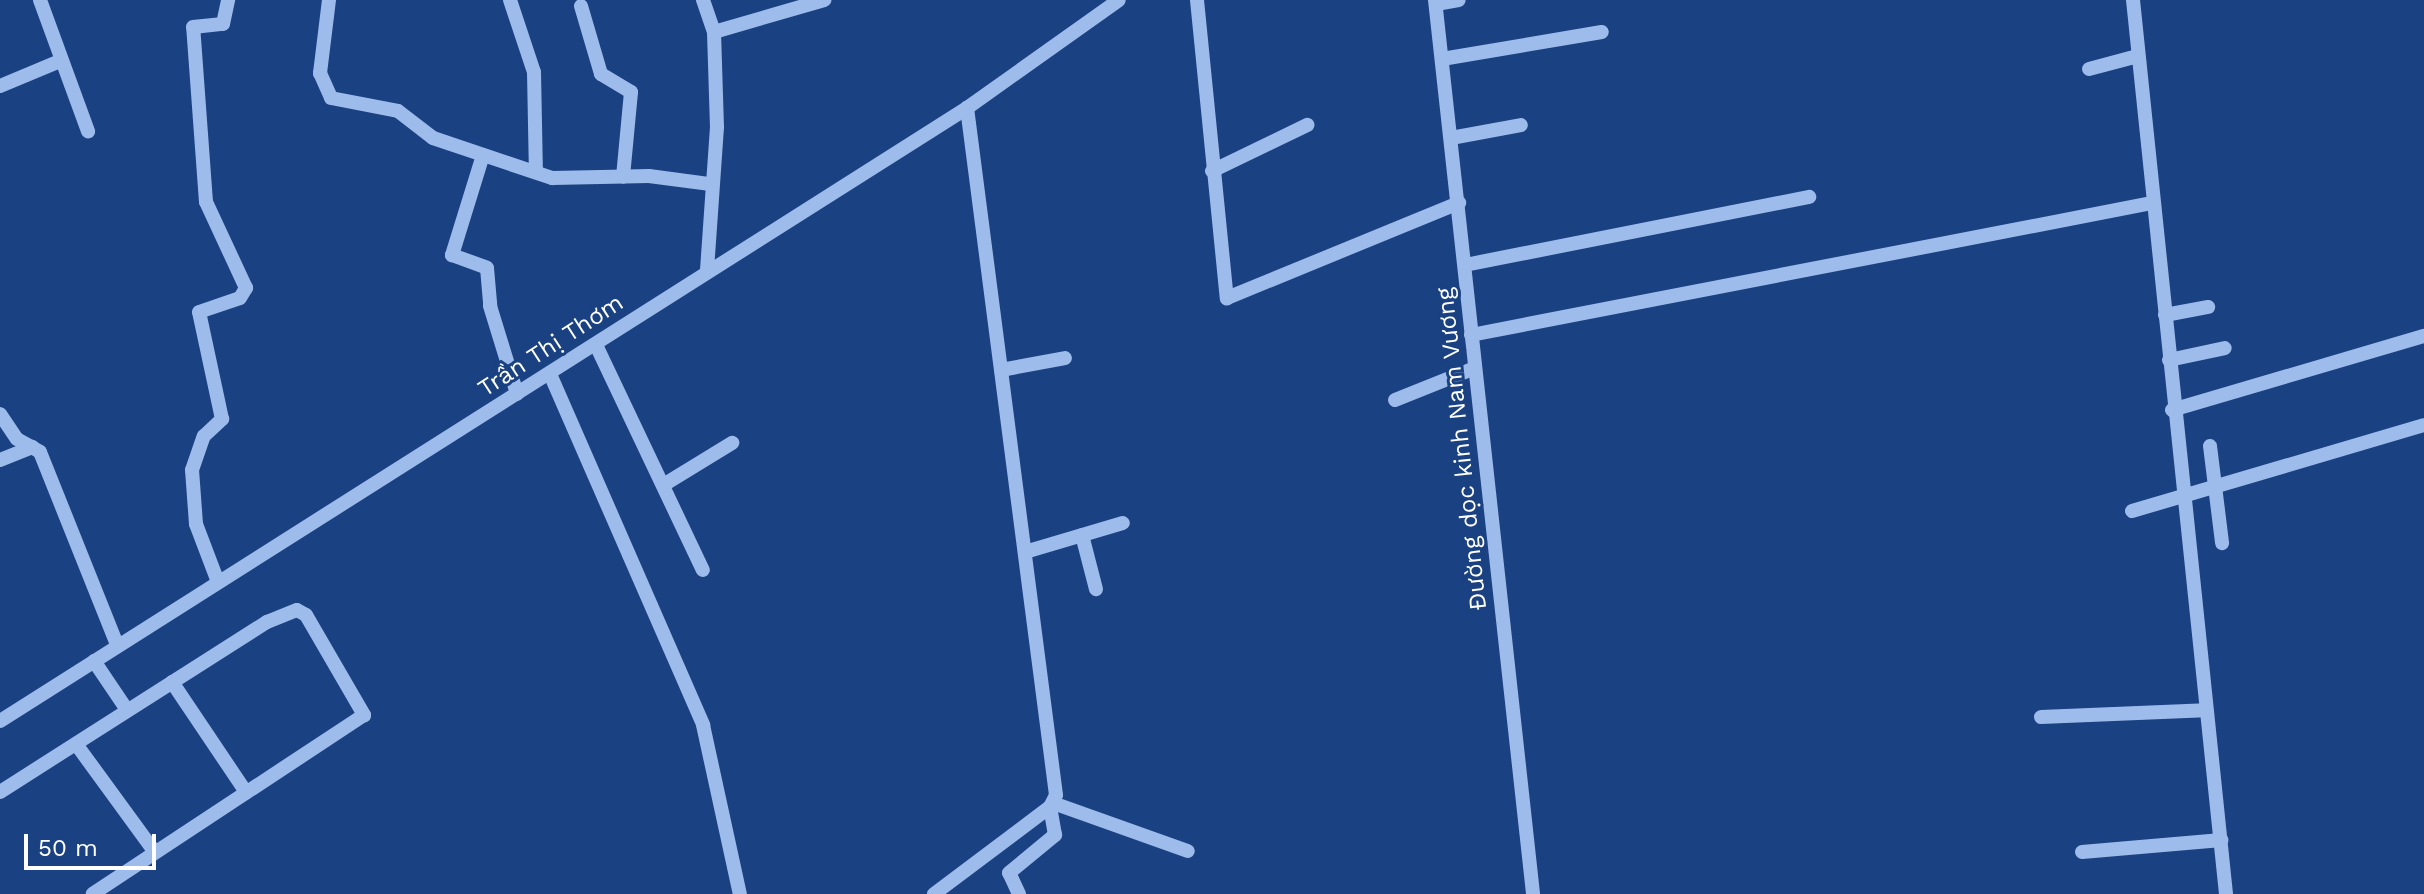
<!DOCTYPE html>
<html>
<head>
<meta charset="utf-8">
<style>
  body { margin:0 }
  #map { position:relative; width:2424px; height:894px; overflow:hidden; background:#1a4181; font-family:"Work Sans",sans-serif }
  div>[style] { position:absolute }
  .minor>* { height:14px; margin:-7px; padding:0 7px; transform-origin:7px; border-radius:7px; background:#9ebceb }
  span { translate:-50% -50%; white-space:nowrap; text-align:center; line-height:1.15; -webkit-text-stroke:6px #1a4181; paint-order:stroke }
  .street-label { font-size:24px; color:#fff }
  .scale { position:absolute; left:24px; top:834px; width:132px; height:36px; box-sizing:border-box; border:4px solid #fff; border-top:0; padding-left:10px; font-size:24px; line-height:28px; white-space:nowrap; color:#fff; -webkit-text-stroke:6px #1a4181; paint-order:stroke }
</style>
</head>
<body>
<div id="map">
  <div class="minor">
    <i style="left:40px;top:0;width:140px;rotate:69.9deg"></i>
    <i style="left:329px;top:0;width:74px;rotate:97deg"></i>
    <i style="left:320px;top:73px;width:27px;rotate:66deg"></i>
    <i style="left:331px;top:98px;width:68px;rotate:11deg"></i>
    <i style="left:398px;top:111px;width:44px;rotate:37.6deg"></i>
    <i style="left:433px;top:138px;width:126px;rotate:18.6deg"></i>
    <i style="left:552px;top:178px;width:97px;rotate:-1.2deg"></i>
    <i style="left:649px;top:176px;width:62px;rotate:7.5deg"></i>
    <i style="left:510px;top:0;width:76px;rotate:71.6deg"></i>
    <i style="left:534px;top:72px;width:100px;rotate:88.9deg"></i>
    <i style="left:703px;top:0;width:34px;rotate:71deg"></i>
    <i style="left:714px;top:32px;width:95px;rotate:88.2deg"></i>
    <i style="left:717px;top:127px;width:144px;rotate:94deg"></i>
    <i style="left:1197px;top:0;width:300px;rotate:84.3deg"></i>
    <i style="left:1227px;top:298px;width:251px;rotate:-22.3deg"></i>
    <i style="left:1435px;top:0;width:899px;rotate:83.74deg"></i>
    <i style="left:2133px;top:0;width:899px;rotate:84.06deg"></i>
    <i style="left:1436px;top:4px;width:23px;rotate:-10deg"></i>
    <i style="left:581px;top:6px;width:71px;rotate:73.6deg"></i>
    <i style="left:601px;top:74px;width:35px;rotate:31deg"></i>
    <i style="left:631px;top:92px;width:85px;rotate:95.4deg"></i>
    <i style="left:714px;top:32px;width:115px;rotate:-16.2deg"></i>
    <i style="left:1442px;top:59px;width:162px;rotate:-9.6deg"></i>
    <i style="left:2089px;top:69px;width:51px;rotate:-14.9deg"></i>
    <i style="left:0;top:86px;width:65px;rotate:-22.6deg"></i>
    <i style="left:1451px;top:138px;width:71px;rotate:-10.5deg"></i>
    <i style="left:483px;top:155px;width:105px;rotate:107.2deg"></i>
    <i style="left:452px;top:255px;width:37px;rotate:20deg"></i>
    <i style="left:487px;top:268px;width:38px;rotate:85deg"></i>
    <i style="left:490px;top:306px;width:92px;rotate:72.9deg"></i>
    <i style="left:1212px;top:171px;width:106px;rotate:-25.8deg"></i>
    <i style="left:1465px;top:265px;width:351px;rotate:-11.2deg"></i>
    <i style="left:2165px;top:315px;width:44px;rotate:-10.5deg"></i>
    <i style="left:1471px;top:335px;width:694px;rotate:-10.97deg"></i>
    <i style="left:596px;top:345px;width:249px;rotate:64.6deg"></i>
    <i style="left:2169px;top:360px;width:57px;rotate:-12.1deg"></i>
    <i style="left:1001px;top:370px;width:65px;rotate:-10.6deg"></i>
    <i style="left:550px;top:374px;width:383px;rotate:66.4deg"></i>
    <i style="left:703px;top:725px;width:173px;rotate:77.7deg"></i>
    <i style="left:1395px;top:400px;width:86px;rotate:-21.8deg"></i>
    <i style="left:2172px;top:410px;width:263px;rotate:-16.4deg"></i>
    <i style="left:0;top:414px;width:30px;rotate:56deg"></i>
    <i style="left:17px;top:439px;width:26px;rotate:29deg"></i>
    <i style="left:40px;top:452px;width:208px;rotate:68.2deg"></i>
    <i style="left:2210px;top:446px;width:98px;rotate:82.9deg"></i>
    <i style="left:0;top:460px;width:35px;rotate:-22deg"></i>
    <i style="left:665px;top:484px;width:79px;rotate:-31.5deg"></i>
    <i style="left:2132px;top:511px;width:304px;rotate:-16.4deg"></i>
    <i style="left:1082px;top:535px;width:56px;rotate:75.5deg"></i>
    <i style="left:1025px;top:552px;width:102px;rotate:-16.5deg"></i>
    <i style="left:218px;top:582px;width:62px;rotate:-110.8deg"></i>
    <i style="left:196px;top:524px;width:54px;rotate:-94.2deg"></i>
    <i style="left:192px;top:470px;width:36px;rotate:-71deg"></i>
    <i style="left:204px;top:436px;width:25px;rotate:-43deg"></i>
    <i style="left:222px;top:419px;width:109px;rotate:-102.1deg"></i>
    <i style="left:199px;top:312px;width:43px;rotate:-18.9deg"></i>
    <i style="left:240px;top:298px;width:12px;rotate:-59deg"></i>
    <i style="left:246px;top:288px;width:95px;rotate:-114.9deg"></i>
    <i style="left:206px;top:202px;width:175px;rotate:-94.2deg"></i>
    <i style="left:193px;top:27px;width:30px;rotate:-6deg"></i>
    <i style="left:223px;top:24px;width:25px;rotate:-78deg"></i>
    <i style="left:94px;top:661px;width:59px;rotate:56deg"></i>
    <i style="left:172px;top:682px;width:133px;rotate:56.1deg"></i>
    <i style="left:2041px;top:717px;width:164px;rotate:-2.4deg"></i>
    <i style="left:0;top:721px;width:1145px;rotate:-32.37deg"></i>
    <i style="left:967px;top:108px;width:186px;rotate:-35.4deg"></i>
    <i style="left:76px;top:744px;width:132px;rotate:53.9deg"></i>
    <i style="left:0;top:792px;width:317px;rotate:-32.5deg"></i>
    <i style="left:267px;top:622px;width:32px;rotate:-22deg"></i>
    <i style="left:297px;top:610px;width:10px;rotate:29deg"></i>
    <i style="left:306px;top:615px;width:116px;rotate:59.9deg"></i>
    <i style="left:364px;top:715px;width:325px;rotate:146.6deg"></i>
    <i style="left:1053px;top:803px;width:143px;rotate:19.6deg"></i>
    <i style="left:2082px;top:852px;width:140px;rotate:-4.9deg"></i>
    <i style="left:934px;top:894px;width:145px;rotate:-36.9deg"></i>
    <i style="left:1050px;top:807px;width:13px;rotate:-63deg"></i>
    <i style="left:1056px;top:795px;width:693px;rotate:-97.38deg"></i>
    <i style="left:1019px;top:894px;width:23px;rotate:-115deg"></i>
    <i style="left:1009px;top:873px;width:60px;rotate:-39.6deg"></i>
    <i style="left:1055px;top:835px;width:28px;rotate:-100deg"></i>
  </div>
  <div class="street-label">
    <span style="left:551px;top:346px;rotate:-33deg">Trần Thị Thơm</span>
    <span style="left:1462px;top:449px;rotate:-96deg">Đường dọc kinh Nam Vương</span>
  </div>
  <div class="scale">50 m</div>
</div>
</body>
</html>
